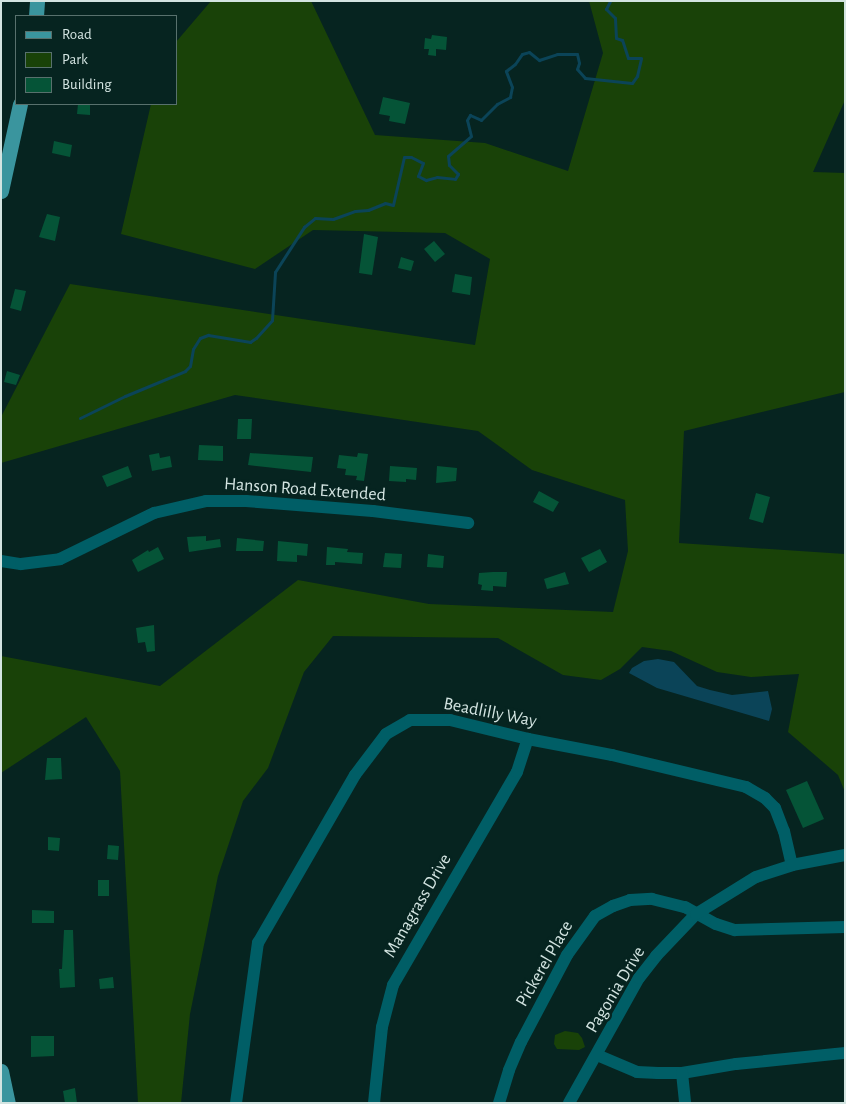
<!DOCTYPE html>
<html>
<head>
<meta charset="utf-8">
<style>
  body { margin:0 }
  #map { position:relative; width:846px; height:1104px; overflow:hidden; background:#062420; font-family:"Alegreya Sans",sans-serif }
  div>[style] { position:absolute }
  .green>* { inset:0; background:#194208 }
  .water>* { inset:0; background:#0b4458 }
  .stream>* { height:3px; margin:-1.5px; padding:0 1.5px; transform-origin:1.5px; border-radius:1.5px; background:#0b4458 }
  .building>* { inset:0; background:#055437 }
  .minor>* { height:12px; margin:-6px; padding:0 6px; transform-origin:6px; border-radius:6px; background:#005e66 }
  .major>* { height:15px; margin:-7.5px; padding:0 7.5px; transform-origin:7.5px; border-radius:7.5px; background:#3a959e }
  span { translate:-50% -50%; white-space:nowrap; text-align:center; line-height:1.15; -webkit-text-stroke:5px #062420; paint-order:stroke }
  .street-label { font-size:18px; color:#d3e4e1 }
  .frame { position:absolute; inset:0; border:2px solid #d3e4e1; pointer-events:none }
  .legend { position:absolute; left:15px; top:15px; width:162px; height:90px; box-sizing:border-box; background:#062420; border:1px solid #58716d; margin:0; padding:6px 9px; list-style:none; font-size:15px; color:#d3e4e1 }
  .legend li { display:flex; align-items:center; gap:10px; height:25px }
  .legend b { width:25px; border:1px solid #58716d }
</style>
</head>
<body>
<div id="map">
  <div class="green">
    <i style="clip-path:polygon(211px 1px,311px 1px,375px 135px,485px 143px,568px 171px,603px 53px,589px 1px,845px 1px,845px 100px,813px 172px,845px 173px,845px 392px,684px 431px,679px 543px,845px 554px,845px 792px,838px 775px,788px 732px,799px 674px,751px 677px,717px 672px,671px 651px,642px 647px,620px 669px,601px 680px,563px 675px,498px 638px,333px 636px,304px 672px,268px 768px,243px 801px,218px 876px,190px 1014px,181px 1103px,138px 1103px,120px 771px,86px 717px,1px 773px,1px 656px,160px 686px,298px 580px,429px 604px,613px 612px,628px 551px,625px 500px,532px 470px,478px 431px,235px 395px,1px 463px,1px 417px,70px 284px,475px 345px,490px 259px,445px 233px,313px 230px,255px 269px,121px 234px,151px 104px,176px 104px,176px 42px)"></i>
    <i style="clip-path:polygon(565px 1031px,578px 1033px,582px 1038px,585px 1047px,579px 1050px,557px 1049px,554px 1044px,555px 1035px)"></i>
  </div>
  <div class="water">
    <i style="clip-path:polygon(658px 659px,674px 662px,697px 686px,710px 690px,732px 695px,768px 691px,772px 709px,769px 721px,657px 688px,629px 673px,632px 668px,644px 661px)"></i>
  </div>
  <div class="stream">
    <i style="left:80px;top:418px;width:50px;rotate:-26.1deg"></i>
    <i style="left:125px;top:396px;width:65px;rotate:-22.6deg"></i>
    <i style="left:185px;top:371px;width:7px;rotate:-45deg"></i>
    <i style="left:190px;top:366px;width:17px;rotate:-80deg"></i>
    <i style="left:193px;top:349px;width:13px;rotate:-58deg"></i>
    <i style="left:200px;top:338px;width:9px;rotate:-21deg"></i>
    <i style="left:208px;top:335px;width:43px;rotate:9.5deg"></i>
    <i style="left:250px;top:342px;width:7px;rotate:-34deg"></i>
    <i style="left:256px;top:338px;width:24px;rotate:-48deg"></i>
    <i style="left:272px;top:320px;width:48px;rotate:-86.4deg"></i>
    <i style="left:275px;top:272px;width:54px;rotate:-57.2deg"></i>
    <i style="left:304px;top:227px;width:14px;rotate:-39deg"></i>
    <i style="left:315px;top:218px;width:18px;rotate:3deg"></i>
    <i style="left:333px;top:219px;width:23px;rotate:-20deg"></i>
    <i style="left:355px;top:211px;width:13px;rotate:-4deg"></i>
    <i style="left:368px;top:210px;width:18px;rotate:-22deg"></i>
    <i style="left:385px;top:203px;width:8px;rotate:14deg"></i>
    <i style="left:393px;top:205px;width:49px;rotate:-77.1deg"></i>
    <i style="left:404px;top:157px;width:7px"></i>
    <i style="left:411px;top:157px;width:13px;rotate:27deg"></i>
    <i style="left:423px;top:163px;width:14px;rotate:111deg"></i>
    <i style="left:418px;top:176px;width:9px;rotate:27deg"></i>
    <i style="left:426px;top:180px;width:11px;rotate:-15deg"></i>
    <i style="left:437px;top:177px;width:18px;rotate:6deg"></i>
    <i style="left:455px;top:179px;width:6px;rotate:-59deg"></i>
    <i style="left:458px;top:174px;width:13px;rotate:-135deg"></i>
    <i style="left:449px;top:165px;width:9px;rotate:-96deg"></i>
    <i style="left:448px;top:156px;width:30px;rotate:-41deg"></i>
    <i style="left:471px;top:136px;width:16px;rotate:-104deg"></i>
    <i style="left:467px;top:120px;width:6px;rotate:-59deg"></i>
    <i style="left:470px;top:115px;width:12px;rotate:24deg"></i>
    <i style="left:481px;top:120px;width:23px;rotate:-45deg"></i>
    <i style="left:497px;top:104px;width:15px;rotate:-28deg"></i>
    <i style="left:510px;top:97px;width:10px;rotate:-79deg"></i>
    <i style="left:512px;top:87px;width:17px;rotate:-111deg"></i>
    <i style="left:506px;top:71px;width:11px;rotate:-38deg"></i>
    <i style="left:515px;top:64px;width:12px;rotate:-55deg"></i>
    <i style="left:522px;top:54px;width:7px;rotate:-16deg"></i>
    <i style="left:529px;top:52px;width:13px;rotate:39deg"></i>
    <i style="left:539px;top:60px;width:19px;rotate:-18deg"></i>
    <i style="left:557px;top:54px;width:20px"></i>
    <i style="left:577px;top:54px;width:9px;rotate:77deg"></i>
    <i style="left:579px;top:63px;width:6px;rotate:108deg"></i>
    <i style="left:577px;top:69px;width:12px;rotate:48deg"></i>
    <i style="left:585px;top:78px;width:47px;rotate:6.1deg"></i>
    <i style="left:632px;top:83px;width:9px;rotate:-54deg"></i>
    <i style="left:637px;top:76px;width:18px;rotate:-77deg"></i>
    <i style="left:641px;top:58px;width:13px;rotate:180deg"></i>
    <i style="left:628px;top:58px;width:19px;rotate:-108deg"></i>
    <i style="left:622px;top:40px;width:6px;rotate:-162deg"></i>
    <i style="left:616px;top:38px;width:20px;rotate:-93deg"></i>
    <i style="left:615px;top:18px;width:13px;rotate:-135deg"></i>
    <i style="left:606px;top:9px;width:9px;rotate:-63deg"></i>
  </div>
  <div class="building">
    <i style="clip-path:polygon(432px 35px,447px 37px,446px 50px,436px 49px,436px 56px,428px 55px,429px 49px,424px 49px,425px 38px,431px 39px)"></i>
    <i style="clip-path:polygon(383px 97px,410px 103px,405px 124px,389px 121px,390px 116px,379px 114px)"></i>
    <i style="clip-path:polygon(78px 104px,90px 105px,90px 115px,77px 114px)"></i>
    <i style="clip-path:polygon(54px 141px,72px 145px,70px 157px,52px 153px)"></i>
    <i style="clip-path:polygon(47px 214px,60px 217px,55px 241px,39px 237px)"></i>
    <i style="clip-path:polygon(364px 234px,378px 237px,372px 275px,359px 273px)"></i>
    <i style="clip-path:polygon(434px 241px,445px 254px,435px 262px,424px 249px)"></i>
    <i style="clip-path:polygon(401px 257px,414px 261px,411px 271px,398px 268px)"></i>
    <i style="clip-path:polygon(455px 274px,472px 277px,470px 295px,452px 292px)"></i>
    <i style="clip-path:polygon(15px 289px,26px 291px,21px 311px,10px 308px)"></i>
    <i style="clip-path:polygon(7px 371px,20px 375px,16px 385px,4px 382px)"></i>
    <i style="clip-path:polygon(238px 419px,252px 419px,251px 439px,237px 439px)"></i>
    <i style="clip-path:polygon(199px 445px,223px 446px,223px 461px,198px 460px)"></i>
    <i style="clip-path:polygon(159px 453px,160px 458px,170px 456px,172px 467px,152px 471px,149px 455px)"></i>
    <i style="clip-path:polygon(250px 453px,313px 457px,311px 472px,248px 465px)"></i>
    <i style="clip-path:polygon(358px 453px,368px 454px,364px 481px,356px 480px,357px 476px,345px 475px,346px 469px,337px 468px,339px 455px,357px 457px)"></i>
    <i style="clip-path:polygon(128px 466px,132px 477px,107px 487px,102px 476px)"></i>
    <i style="clip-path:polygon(390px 466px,417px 468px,416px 480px,406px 479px,406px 482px,389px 481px)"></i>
    <i style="clip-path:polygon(437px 466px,457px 468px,456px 481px,436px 483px)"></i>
    <i style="clip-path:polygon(539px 491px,559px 502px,553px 512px,533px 502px)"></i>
    <i style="clip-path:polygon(756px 493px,770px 497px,763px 523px,749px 519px)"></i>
    <i style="clip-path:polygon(206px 536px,206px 541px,220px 539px,221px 547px,189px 552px,187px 537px)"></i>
    <i style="clip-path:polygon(237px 538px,264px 541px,263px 551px,236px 551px)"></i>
    <i style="clip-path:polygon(278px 541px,308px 544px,307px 556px,297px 555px,297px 562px,277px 561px)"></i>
    <i style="clip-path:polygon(158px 547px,164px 559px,138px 572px,132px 560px,148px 550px,149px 552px)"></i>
    <i style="clip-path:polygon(327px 547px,348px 549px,347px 552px,363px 553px,362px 564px,335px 562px,335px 565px,326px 565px)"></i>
    <i style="clip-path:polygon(600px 549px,607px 562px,589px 572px,581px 558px)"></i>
    <i style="clip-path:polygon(385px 553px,402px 554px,401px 568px,383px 567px)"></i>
    <i style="clip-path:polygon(428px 554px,444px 556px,443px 568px,427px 567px)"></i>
    <i style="clip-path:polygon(493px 572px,507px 572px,506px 587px,493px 586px,493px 591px,481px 590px,482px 585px,478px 584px,479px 573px)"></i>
    <i style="clip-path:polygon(565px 572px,569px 584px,547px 589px,544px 579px)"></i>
    <i style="clip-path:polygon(154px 625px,155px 651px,147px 652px,145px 642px,138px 643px,136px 628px)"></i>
    <i style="clip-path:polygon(47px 758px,61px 758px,62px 779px,45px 780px)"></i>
    <i style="clip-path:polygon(807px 781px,824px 819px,803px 828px,786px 790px)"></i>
    <i style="clip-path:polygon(48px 837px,60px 838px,59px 851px,48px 850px)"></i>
    <i style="clip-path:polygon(108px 845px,119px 846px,118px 860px,107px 859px)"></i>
    <i style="clip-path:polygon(98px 880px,109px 880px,109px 896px,98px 896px)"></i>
    <i style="clip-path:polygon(32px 910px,54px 911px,54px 923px,32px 923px)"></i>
    <i style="clip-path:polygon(64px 930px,73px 930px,75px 987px,60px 988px,59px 969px,62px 969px)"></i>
    <i style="clip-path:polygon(113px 977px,114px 988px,100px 989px,99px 979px)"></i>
    <i style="clip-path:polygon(31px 1036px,54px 1036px,54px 1056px,31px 1057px)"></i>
    <i style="clip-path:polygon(75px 1088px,77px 1103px,65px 1103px,63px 1091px)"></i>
  </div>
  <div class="minor">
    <i style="left:1px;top:561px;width:20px;rotate:9deg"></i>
    <i style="left:21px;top:564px;width:39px;rotate:-7deg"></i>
    <i style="left:60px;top:559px;width:105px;rotate:-26.1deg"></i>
    <i style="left:154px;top:513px;width:53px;rotate:-13deg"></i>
    <i style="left:206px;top:501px;width:40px"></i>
    <i style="left:246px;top:501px;width:127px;rotate:4.5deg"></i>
    <i style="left:373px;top:511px;width:96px;rotate:7.2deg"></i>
    <i style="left:597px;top:1055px;width:43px;rotate:23deg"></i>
    <i style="left:637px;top:1072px;width:21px;rotate:3deg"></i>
    <i style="left:658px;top:1073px;width:24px"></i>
    <i style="left:682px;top:1073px;width:55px;rotate:-9.5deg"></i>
    <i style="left:736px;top:1064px;width:110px;rotate:-5.8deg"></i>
    <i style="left:682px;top:1073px;width:30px;rotate:84deg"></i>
    <i style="left:236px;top:1103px;width:162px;rotate:-82.2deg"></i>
    <i style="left:258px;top:943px;width:194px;rotate:-60deg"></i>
    <i style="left:355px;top:775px;width:51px;rotate:-52.9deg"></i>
    <i style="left:386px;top:734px;width:28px;rotate:-30deg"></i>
    <i style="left:410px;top:720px;width:40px"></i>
    <i style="left:450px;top:720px;width:80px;rotate:13.7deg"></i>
    <i style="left:528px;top:739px;width:86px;rotate:10.8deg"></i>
    <i style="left:612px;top:755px;width:138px;rotate:13.4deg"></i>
    <i style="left:746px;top:787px;width:22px;rotate:30deg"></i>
    <i style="left:765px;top:798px;width:14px;rotate:45deg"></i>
    <i style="left:775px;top:808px;width:25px;rotate:69deg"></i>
    <i style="left:784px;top:831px;width:35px;rotate:77deg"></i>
    <i style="left:374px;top:1103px;width:76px;rotate:-84deg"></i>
    <i style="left:382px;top:1027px;width:43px;rotate:-75.3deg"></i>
    <i style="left:393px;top:985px;width:246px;rotate:-59.8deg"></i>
    <i style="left:517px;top:772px;width:35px;rotate:-72deg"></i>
    <i style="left:499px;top:1103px;width:34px;rotate:-73deg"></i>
    <i style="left:509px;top:1070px;width:30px;rotate:-67deg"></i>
    <i style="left:521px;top:1042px;width:98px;rotate:-62.1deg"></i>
    <i style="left:567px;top:955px;width:48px;rotate:-54.3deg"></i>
    <i style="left:595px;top:916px;width:21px;rotate:-29deg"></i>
    <i style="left:613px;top:906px;width:18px;rotate:-19deg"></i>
    <i style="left:630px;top:900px;width:22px;rotate:-3deg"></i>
    <i style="left:652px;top:899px;width:34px;rotate:14deg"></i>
    <i style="left:685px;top:907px;width:35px;rotate:29deg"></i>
    <i style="left:716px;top:924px;width:20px;rotate:18deg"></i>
    <i style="left:735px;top:930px;width:110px;rotate:-1.6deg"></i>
    <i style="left:569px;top:1103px;width:143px;rotate:-60.8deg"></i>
    <i style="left:639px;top:978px;width:28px;rotate:-52deg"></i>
    <i style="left:656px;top:956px;width:58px;rotate:-46.4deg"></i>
    <i style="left:696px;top:914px;width:70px;rotate:-31.7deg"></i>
    <i style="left:756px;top:877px;width:38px;rotate:-18deg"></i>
    <i style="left:792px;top:865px;width:54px;rotate:-10.7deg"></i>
  </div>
  <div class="major">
    <i style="left:36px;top:16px;width:15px;rotate:-86deg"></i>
    <i style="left:1px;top:191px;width:89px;rotate:-77.7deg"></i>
    <i style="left:1px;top:1071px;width:33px;rotate:78deg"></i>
  </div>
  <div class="street-label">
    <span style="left:305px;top:490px;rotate:4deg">Hanson Road Extended</span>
    <span style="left:490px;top:713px;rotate:11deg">Beadlilly Way</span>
    <span style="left:418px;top:906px;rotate:-60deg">Managrass Drive</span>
    <span style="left:545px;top:964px;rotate:-60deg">Pickerel Place</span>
    <span style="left:616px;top:990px;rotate:-59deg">Pagonia Drive</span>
  </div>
  <div class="frame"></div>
  <ul class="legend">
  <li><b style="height:6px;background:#3a959e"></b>Road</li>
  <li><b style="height:14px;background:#194208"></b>Park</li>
  <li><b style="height:14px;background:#055437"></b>Building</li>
  </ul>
</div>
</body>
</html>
